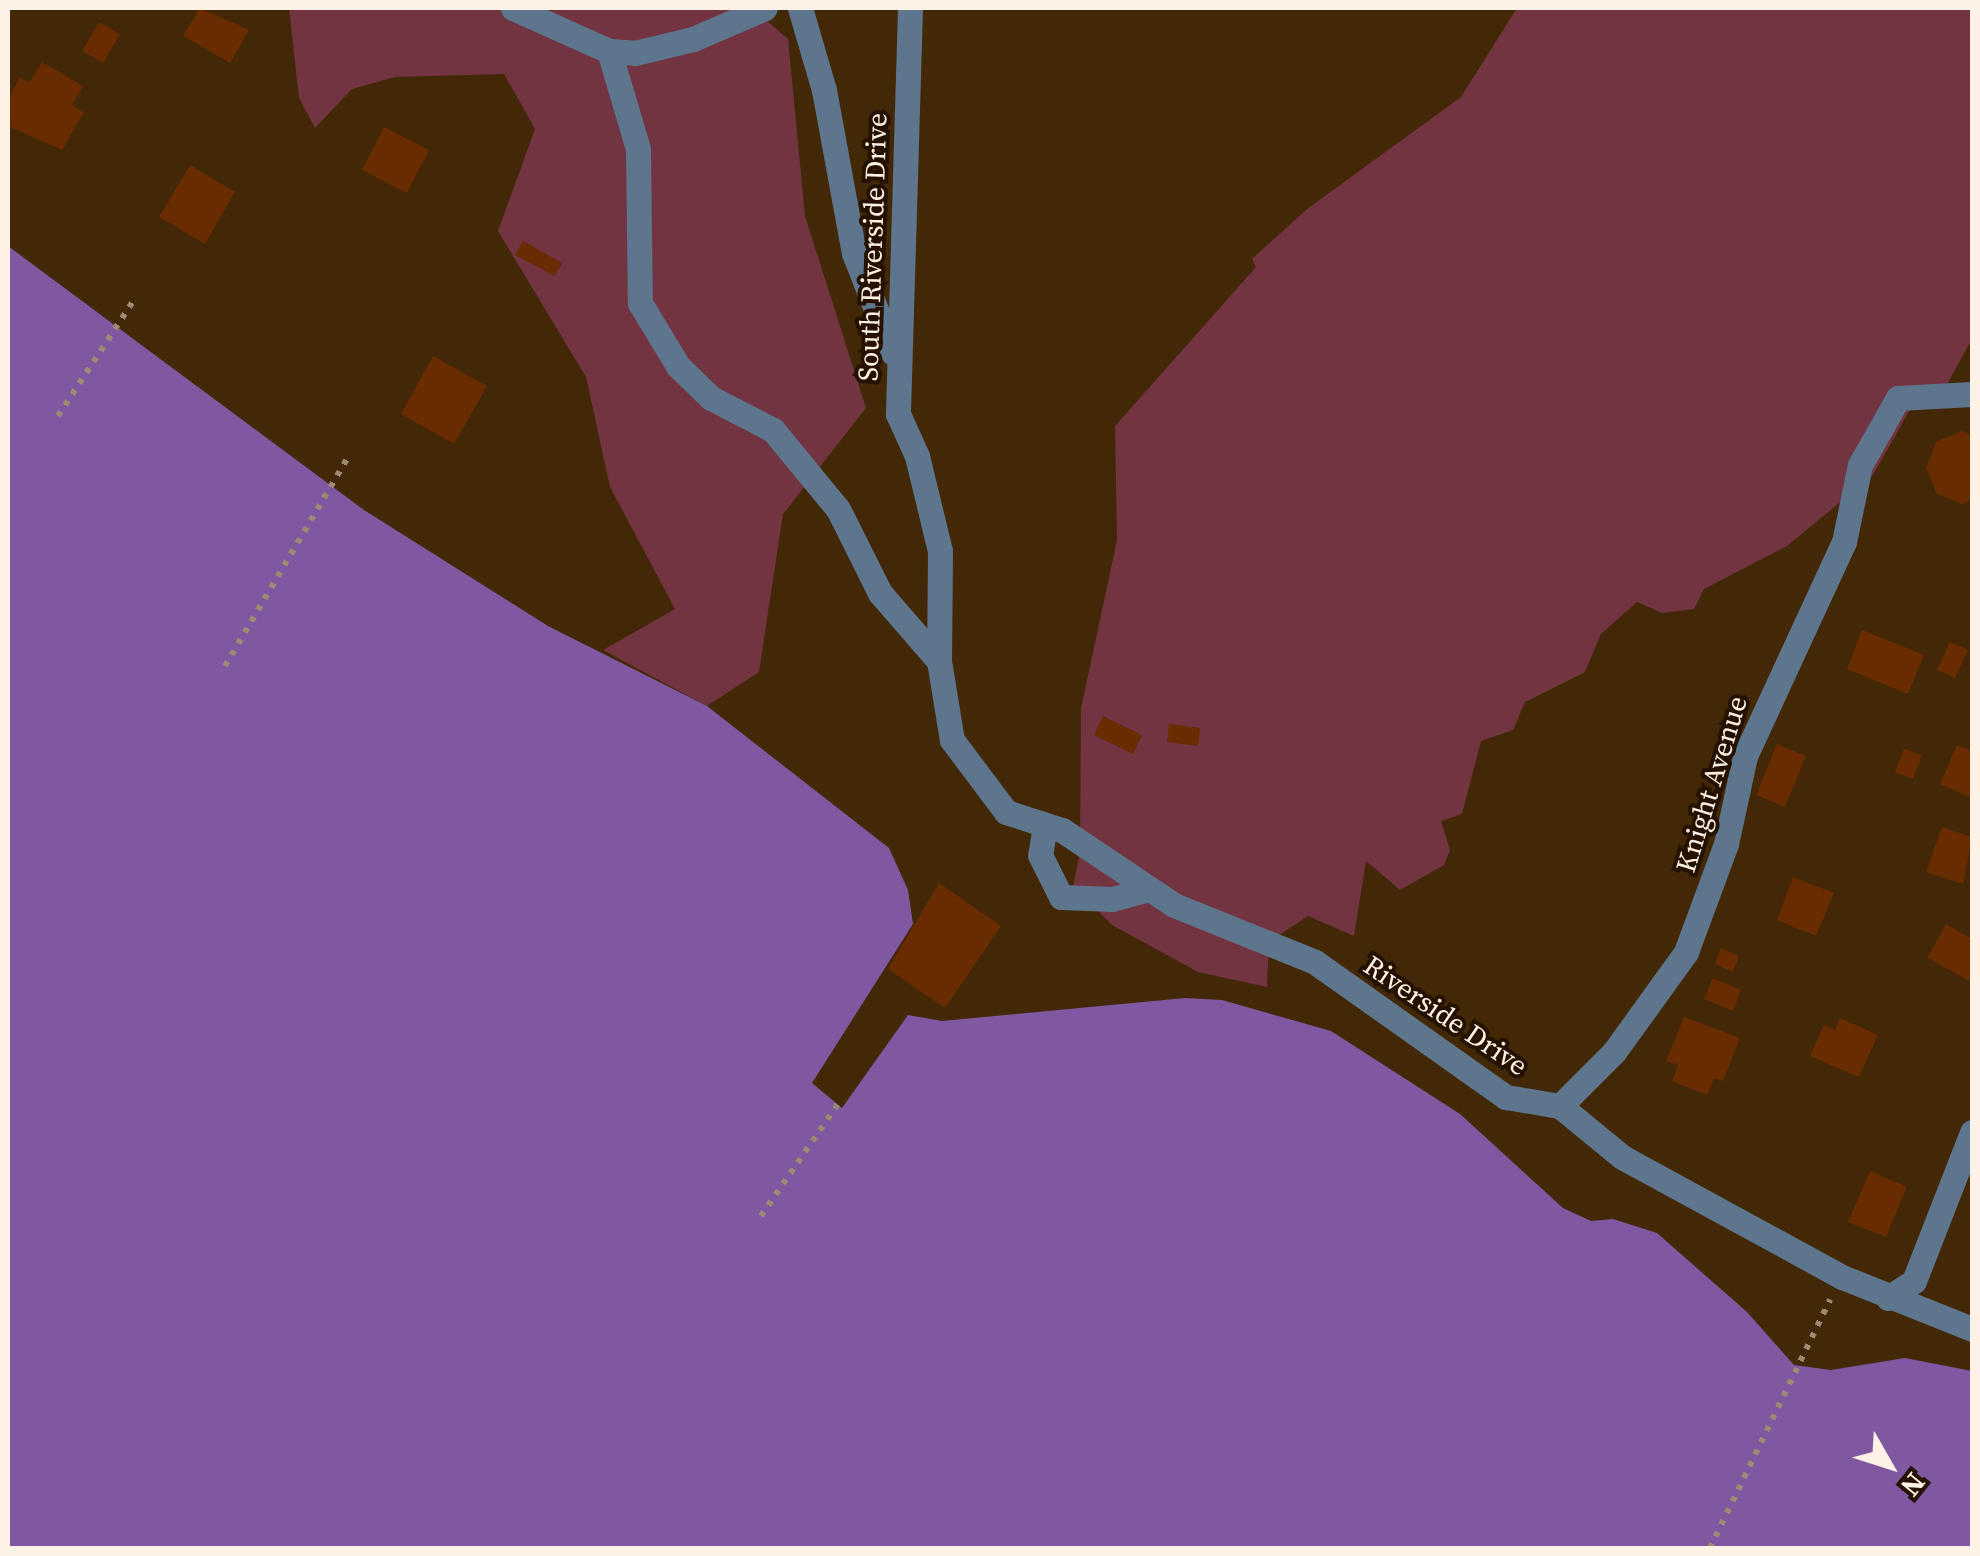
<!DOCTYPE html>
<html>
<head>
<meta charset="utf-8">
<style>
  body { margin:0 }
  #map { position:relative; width:1980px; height:1556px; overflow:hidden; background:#422806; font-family:"Source Serif 4",serif }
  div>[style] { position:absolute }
  .green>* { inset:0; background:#723441 }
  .water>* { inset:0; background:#8057a1 }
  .building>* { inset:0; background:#692b00 }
  .path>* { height:6px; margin-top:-3px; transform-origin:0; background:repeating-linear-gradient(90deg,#9d8a73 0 5px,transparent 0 13px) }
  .minor>* { height:25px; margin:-12.5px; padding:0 12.5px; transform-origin:12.5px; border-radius:12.5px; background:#5e768d }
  span { translate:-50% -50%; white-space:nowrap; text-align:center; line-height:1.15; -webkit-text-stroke:8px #251100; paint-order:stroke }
  .street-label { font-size:28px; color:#fef2e6 }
  .frame { position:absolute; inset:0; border:10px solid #fef2e6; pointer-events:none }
  .north { position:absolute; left:1840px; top:1416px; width:100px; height:100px; -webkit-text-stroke:8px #251100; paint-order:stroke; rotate:129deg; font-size:28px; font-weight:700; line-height:40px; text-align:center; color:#fef2e6 }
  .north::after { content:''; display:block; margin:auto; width:35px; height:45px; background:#fef2e6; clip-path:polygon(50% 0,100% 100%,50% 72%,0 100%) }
</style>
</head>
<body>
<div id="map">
  <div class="green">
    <i style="clip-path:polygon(289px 8px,752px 8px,788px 39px,805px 216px,866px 408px,783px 514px,759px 672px,707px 706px,603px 650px,675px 609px,610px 487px,586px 377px,498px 231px,535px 129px,504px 74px,395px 77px,352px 89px,315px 128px,299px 98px)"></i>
    <i style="clip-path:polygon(1517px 8px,1972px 8px,1972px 339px,1944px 390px,1921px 398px,1908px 413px,1873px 475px,1787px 546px,1704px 589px,1694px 609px,1662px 613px,1637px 602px,1601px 634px,1585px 672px,1525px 702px,1513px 730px,1481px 741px,1462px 814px,1441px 821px,1450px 850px,1444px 865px,1400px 890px,1366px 861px,1354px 936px,1308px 916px,1269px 942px,1267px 987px,1198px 972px,1112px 925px,1073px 886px,1080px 853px,1081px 708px,1117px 540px,1115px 426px,1256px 267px,1252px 259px,1307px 209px,1461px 97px)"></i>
  </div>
  <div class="water">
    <i style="clip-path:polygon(8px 246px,364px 510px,548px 626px,707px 706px,889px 848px,908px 890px,913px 924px,812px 1083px,842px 1108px,908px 1015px,942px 1021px,1185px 998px,1222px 1000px,1331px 1031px,1460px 1114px,1563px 1208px,1591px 1221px,1613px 1219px,1657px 1233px,1747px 1312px,1794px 1365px,1831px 1370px,1905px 1358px,1972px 1371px,1972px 1548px,8px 1548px)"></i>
  </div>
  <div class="building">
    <i style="clip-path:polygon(200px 8px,249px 30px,230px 63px,183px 36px)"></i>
    <i style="clip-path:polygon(99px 22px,120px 34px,103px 63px,82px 51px)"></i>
    <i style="clip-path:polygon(42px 62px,83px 86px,72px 105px,84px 112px,62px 150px,8px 126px,8px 99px,20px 77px,29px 83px)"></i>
    <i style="clip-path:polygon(384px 127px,429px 150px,407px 193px,362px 170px)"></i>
    <i style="clip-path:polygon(190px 165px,235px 192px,205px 244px,159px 217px)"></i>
    <i style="clip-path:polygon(523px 241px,562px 263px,555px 276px,515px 255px)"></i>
    <i style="clip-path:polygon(433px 356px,487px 386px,454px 444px,401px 414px)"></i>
    <i style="clip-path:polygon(1962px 431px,1972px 436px,1972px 499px,1963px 504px,1937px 494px,1926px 468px,1936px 442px)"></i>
    <i style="clip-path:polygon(1862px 630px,1924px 655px,1908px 694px,1847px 669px)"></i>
    <i style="clip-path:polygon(1950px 642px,1968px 650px,1955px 678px,1937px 670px)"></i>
    <i style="clip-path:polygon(1103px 716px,1142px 735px,1133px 754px,1094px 735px)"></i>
    <i style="clip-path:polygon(1169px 724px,1200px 728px,1198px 746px,1167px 742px)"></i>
    <i style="clip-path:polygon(1777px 744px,1806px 756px,1785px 807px,1756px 795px)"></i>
    <i style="clip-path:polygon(1957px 745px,1972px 751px,1972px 798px,1940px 784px)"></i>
    <i style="clip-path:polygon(1904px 749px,1922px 755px,1913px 779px,1895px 772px)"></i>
    <i style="clip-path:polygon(1942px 827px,1972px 837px,1963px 884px,1926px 872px)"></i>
    <i style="clip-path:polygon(1793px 877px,1834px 893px,1816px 936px,1777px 920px)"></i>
    <i style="clip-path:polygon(939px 883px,1001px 926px,945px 1008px,888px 969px)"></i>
    <i style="clip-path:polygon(1946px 924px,1972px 939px,1970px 981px,1927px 958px)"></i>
    <i style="clip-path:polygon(1721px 948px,1739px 956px,1733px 972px,1715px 964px)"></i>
    <i style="clip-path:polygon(1713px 978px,1741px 990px,1733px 1011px,1704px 999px)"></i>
    <i style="clip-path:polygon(1684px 1017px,1740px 1038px,1723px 1081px,1714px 1078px,1707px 1095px,1672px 1081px,1678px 1065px,1666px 1061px)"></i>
    <i style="clip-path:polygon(1840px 1018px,1878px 1035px,1859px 1077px,1810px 1056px,1824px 1025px,1835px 1030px)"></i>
    <i style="clip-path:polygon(1870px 1171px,1907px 1187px,1886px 1237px,1848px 1222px)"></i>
  </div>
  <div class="path">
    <i style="left:58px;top:416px;width:139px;rotate:-56.8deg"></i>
    <i style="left:225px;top:666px;width:240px;rotate:-59.5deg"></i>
    <i style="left:761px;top:1216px;width:140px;rotate:-55.5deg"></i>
    <i style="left:1710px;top:1548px;width:276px;rotate:-64.2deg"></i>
  </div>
  <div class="minor">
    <i style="left:513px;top:8px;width:105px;rotate:24.1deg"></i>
    <i style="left:609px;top:51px;width:26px;rotate:4deg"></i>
    <i style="left:635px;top:53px;width:60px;rotate:-13.6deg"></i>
    <i style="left:693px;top:39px;width:78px;rotate:-23.3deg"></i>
    <i style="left:800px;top:8px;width:85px;rotate:73.7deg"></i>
    <i style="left:824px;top:90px;width:166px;rotate:79.6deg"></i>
    <i style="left:854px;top:253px;width:107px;rotate:68.7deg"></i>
    <i style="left:910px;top:8px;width:406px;rotate:91.7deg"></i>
    <i style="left:898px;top:414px;width:46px;rotate:65.7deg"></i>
    <i style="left:917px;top:456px;width:98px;rotate:76.4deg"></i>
    <i style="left:940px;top:551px;width:110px;rotate:90.5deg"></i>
    <i style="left:939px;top:661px;width:80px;rotate:80.7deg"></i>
    <i style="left:952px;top:740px;width:90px;rotate:53.1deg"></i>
    <i style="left:1006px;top:812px;width:59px;rotate:17.8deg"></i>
    <i style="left:1062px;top:830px;width:135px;rotate:33.8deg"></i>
    <i style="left:1174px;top:905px;width:152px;rotate:22deg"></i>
    <i style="left:1315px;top:962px;width:234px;rotate:35.3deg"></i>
    <i style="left:1506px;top:1097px;width:55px;rotate:9.5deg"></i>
    <i style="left:1560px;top:1106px;width:80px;rotate:39.4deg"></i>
    <i style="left:1622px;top:1157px;width:251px;rotate:28.6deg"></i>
    <i style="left:1842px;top:1277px;width:140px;rotate:21.8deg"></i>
    <i style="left:609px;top:51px;width:102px;rotate:73.5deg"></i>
    <i style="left:638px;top:149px;width:154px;rotate:89.3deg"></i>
    <i style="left:640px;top:303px;width:74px;rotate:58.9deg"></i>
    <i style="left:678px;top:366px;width:46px;rotate:44.1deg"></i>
    <i style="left:711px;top:398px;width:70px;rotate:27.3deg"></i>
    <i style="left:773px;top:430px;width:102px;rotate:50.6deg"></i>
    <i style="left:838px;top:509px;width:94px;rotate:63.4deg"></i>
    <i style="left:880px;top:593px;width:90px;rotate:49.1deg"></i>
    <i style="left:1045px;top:825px;width:30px;rotate:99deg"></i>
    <i style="left:1040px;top:855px;width:47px;rotate:63.4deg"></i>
    <i style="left:1061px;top:897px;width:51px;rotate:2.2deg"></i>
    <i style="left:1112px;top:899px;width:38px;rotate:-15deg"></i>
    <i style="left:1560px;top:1106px;width:76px;rotate:-45deg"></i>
    <i style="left:1614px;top:1052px;width:123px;rotate:-54.2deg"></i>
    <i style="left:1686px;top:952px;width:115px;rotate:-69.7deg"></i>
    <i style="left:1726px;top:844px;width:90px;rotate:-77.8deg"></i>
    <i style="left:1745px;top:756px;width:236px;rotate:-65.2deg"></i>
    <i style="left:1844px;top:542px;width:79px;rotate:-78.3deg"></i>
    <i style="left:1860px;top:465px;width:77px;rotate:-60.4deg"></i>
    <i style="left:1898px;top:398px;width:74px;rotate:-3.1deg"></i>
    <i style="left:1888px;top:1298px;width:31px;rotate:-33deg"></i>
    <i style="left:1914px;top:1281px;width:160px;rotate:-68.7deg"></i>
  </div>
  <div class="street-label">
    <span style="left:872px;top:247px;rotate:-88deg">South Riverside Drive</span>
    <span style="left:1711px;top:784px;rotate:-73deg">Knight Avenue</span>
    <span style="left:1446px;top:1015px;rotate:34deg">Riverside Drive</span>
  </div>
  <div class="frame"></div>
  <div class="north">N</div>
</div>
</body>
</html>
